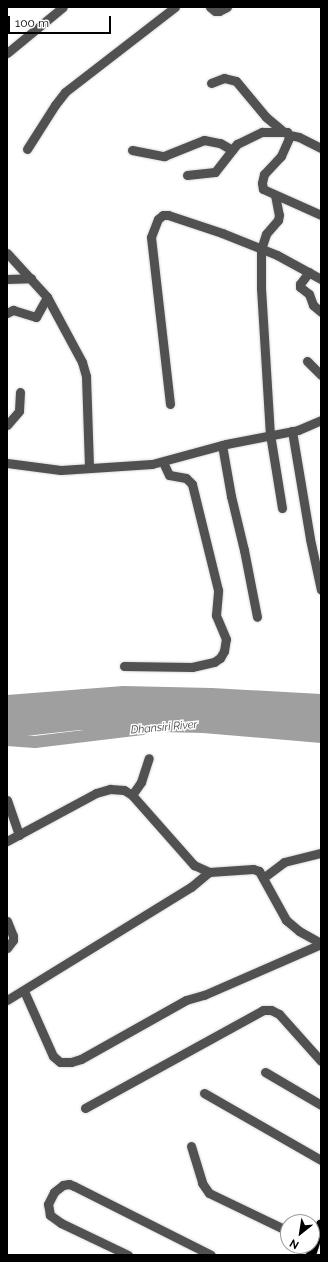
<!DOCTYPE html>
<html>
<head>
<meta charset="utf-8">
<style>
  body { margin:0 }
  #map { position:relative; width:328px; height:1262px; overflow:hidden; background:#fff; font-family:Raleway,sans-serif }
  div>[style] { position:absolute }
  .water>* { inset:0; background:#9f9f9f }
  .river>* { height:12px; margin:-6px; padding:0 6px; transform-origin:6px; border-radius:6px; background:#9f9f9f }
  .roads { filter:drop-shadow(0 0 1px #dbdbdb) drop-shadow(0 0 1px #dbdbdb) }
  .minor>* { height:9px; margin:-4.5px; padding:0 4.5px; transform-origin:4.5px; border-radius:4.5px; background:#515151 }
  .major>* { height:10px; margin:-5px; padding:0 5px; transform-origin:5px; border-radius:5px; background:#000 }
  span { translate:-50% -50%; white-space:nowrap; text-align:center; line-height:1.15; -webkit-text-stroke:3px #fff; paint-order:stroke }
  .water-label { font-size:11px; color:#404040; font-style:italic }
  .frame { position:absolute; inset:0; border:8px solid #000; pointer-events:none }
  .north { position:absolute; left:280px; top:1214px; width:40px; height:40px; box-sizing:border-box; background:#fff; border:1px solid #999; border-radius:50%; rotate:210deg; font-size:11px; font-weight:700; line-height:16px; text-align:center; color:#000 }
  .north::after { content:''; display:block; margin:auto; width:14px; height:18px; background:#000; clip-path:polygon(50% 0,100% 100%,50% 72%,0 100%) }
  .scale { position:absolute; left:8px; top:16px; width:103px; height:18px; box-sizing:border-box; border:2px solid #000; border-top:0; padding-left:5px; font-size:12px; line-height:14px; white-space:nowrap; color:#000; -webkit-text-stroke:3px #fff; paint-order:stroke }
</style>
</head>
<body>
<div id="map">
  <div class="water">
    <i style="clip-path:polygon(123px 686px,212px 688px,321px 694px,321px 743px,203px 733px,80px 730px,7px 738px,7px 695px)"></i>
  </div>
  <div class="river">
    <i style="left:7px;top:740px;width:28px;rotate:4deg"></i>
    <i style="left:35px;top:742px;width:108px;rotate:-6.9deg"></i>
  </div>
  <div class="roads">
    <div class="minor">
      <i style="left:210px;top:7px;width:6px;rotate:39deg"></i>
      <i style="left:215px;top:11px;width:4px"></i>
      <i style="left:219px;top:11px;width:9px;rotate:-27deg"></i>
      <i style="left:7px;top:53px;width:72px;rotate:-39.4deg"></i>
      <i style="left:211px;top:83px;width:14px;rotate:-21deg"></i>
      <i style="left:224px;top:78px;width:12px;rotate:14deg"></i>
      <i style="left:236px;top:81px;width:47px;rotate:50.2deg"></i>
      <i style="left:266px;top:117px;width:23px;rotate:40deg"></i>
      <i style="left:289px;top:135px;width:10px;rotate:11deg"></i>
      <i style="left:299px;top:137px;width:25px;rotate:27deg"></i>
      <i style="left:27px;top:149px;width:52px;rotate:-57.5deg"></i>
      <i style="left:55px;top:105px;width:16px;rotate:-52deg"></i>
      <i style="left:65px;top:92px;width:139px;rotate:-37.7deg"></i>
      <i style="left:132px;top:150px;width:33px;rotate:11deg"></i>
      <i style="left:164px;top:156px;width:43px;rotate:-21.8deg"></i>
      <i style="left:204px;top:140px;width:16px;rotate:11deg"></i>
      <i style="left:220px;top:143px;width:14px;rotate:30deg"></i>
      <i style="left:187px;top:175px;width:28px;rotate:-6deg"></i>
      <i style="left:215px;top:172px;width:36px;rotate:-52deg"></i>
      <i style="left:237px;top:144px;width:28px;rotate:-26deg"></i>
      <i style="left:262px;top:132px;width:25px"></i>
      <i style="left:287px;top:132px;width:6px;rotate:72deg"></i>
      <i style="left:289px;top:138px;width:20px;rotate:114deg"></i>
      <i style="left:281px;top:156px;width:25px;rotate:133deg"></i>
      <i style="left:264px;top:174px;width:9px;rotate:103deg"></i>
      <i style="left:262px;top:183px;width:6px;rotate:81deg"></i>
      <i style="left:263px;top:189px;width:64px;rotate:24.1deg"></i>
      <i style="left:275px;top:195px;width:20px;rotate:79deg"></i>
      <i style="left:279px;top:215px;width:5px;rotate:101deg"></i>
      <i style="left:278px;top:220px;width:18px;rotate:131deg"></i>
      <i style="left:266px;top:234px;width:16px;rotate:108deg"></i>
      <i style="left:261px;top:249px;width:39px;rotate:90deg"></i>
      <i style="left:261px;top:288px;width:146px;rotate:86.5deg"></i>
      <i style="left:270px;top:434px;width:75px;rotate:80.8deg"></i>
      <i style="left:7px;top:253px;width:59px;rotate:47.7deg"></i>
      <i style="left:47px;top:297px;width:74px;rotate:61.7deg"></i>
      <i style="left:82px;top:362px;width:15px;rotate:74deg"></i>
      <i style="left:86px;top:376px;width:92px;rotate:88.1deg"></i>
      <i style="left:309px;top:272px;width:15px;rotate:127deg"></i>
      <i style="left:300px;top:284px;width:3px;rotate:90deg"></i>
      <i style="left:300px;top:287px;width:11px;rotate:38deg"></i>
      <i style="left:309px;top:294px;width:12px;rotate:70deg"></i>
      <i style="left:313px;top:305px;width:11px;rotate:41deg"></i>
      <i style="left:7px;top:279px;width:24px;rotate:-2deg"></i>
      <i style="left:7px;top:313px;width:7px;rotate:-27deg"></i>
      <i style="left:13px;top:310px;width:24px;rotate:17deg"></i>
      <i style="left:36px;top:317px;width:23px;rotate:-61deg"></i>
      <i style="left:307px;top:361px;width:20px;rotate:45deg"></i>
      <i style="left:170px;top:404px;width:168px;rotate:-96.5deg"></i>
      <i style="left:151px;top:237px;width:19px;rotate:-69deg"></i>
      <i style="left:158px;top:219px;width:6px;rotate:-39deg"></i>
      <i style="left:163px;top:215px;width:5px"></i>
      <i style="left:168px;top:215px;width:57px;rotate:18.4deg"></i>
      <i style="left:222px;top:233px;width:59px;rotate:21.8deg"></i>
      <i style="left:277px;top:255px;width:50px;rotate:28.6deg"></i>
      <i style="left:7px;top:425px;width:18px;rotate:-49deg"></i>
      <i style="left:19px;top:411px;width:19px;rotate:-87deg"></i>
      <i style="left:292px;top:431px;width:109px;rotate:80.5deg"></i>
      <i style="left:310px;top:539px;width:52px;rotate:77.8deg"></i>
      <i style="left:222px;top:445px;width:52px;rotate:80deg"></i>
      <i style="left:231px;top:496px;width:56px;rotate:76.5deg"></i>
      <i style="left:244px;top:550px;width:68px;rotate:79deg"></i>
      <i style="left:7px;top:463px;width:54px;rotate:7.4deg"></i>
      <i style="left:61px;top:470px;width:91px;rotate:-3.8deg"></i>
      <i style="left:152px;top:464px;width:77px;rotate:-15.1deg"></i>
      <i style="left:226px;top:444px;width:73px;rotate:-11deg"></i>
      <i style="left:298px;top:430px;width:25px;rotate:-23deg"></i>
      <i style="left:124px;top:666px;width:68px;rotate:0.8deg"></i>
      <i style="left:192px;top:667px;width:23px;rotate:-13deg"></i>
      <i style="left:214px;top:662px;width:7px;rotate:-34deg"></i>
      <i style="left:220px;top:658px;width:8px;rotate:-60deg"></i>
      <i style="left:224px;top:651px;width:12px;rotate:-81deg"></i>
      <i style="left:226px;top:639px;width:26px;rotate:-113deg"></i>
      <i style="left:216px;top:615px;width:25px;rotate:-85deg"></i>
      <i style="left:218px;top:590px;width:109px;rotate:-103.8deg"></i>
      <i style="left:192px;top:484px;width:8px;rotate:-135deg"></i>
      <i style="left:186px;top:478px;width:17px;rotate:-170deg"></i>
      <i style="left:169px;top:475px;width:14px;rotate:-115deg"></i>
      <i style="left:132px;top:795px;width:16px;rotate:-55deg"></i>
      <i style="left:141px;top:782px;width:25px;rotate:-72deg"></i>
      <i style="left:7px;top:800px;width:37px;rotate:71deg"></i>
      <i style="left:7px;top:841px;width:101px;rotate:-28.3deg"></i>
      <i style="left:96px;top:793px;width:15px;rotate:-16deg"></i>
      <i style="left:110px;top:789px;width:14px;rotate:4deg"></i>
      <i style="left:124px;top:790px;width:9px;rotate:32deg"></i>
      <i style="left:132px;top:795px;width:94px;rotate:48.5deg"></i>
      <i style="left:194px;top:865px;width:17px;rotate:25deg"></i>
      <i style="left:209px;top:872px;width:44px;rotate:-3.9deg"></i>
      <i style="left:253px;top:869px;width:6px;rotate:18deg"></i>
      <i style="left:259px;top:871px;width:56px;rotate:61.1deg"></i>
      <i style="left:286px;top:920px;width:17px;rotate:40deg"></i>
      <i style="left:299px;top:931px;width:25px;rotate:29deg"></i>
      <i style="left:263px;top:878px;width:26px;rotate:-37deg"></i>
      <i style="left:284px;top:862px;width:38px;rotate:-14deg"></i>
      <i style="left:7px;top:921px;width:16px;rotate:68deg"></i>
      <i style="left:13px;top:936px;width:4px;rotate:90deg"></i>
      <i style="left:13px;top:940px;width:10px;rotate:127deg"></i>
      <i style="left:24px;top:991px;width:71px;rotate:66deg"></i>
      <i style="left:53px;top:1056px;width:9px;rotate:41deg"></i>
      <i style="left:60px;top:1062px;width:11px"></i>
      <i style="left:71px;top:1062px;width:10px;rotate:-17deg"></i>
      <i style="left:81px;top:1059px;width:120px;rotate:-29.3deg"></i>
      <i style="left:186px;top:1000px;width:19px;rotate:-16deg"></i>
      <i style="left:204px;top:995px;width:128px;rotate:-23.6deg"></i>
      <i style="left:7px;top:1000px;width:216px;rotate:-31.6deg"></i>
      <i style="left:191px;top:887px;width:23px;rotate:-40deg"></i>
      <i style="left:265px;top:1072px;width:65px;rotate:30.5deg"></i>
      <i style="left:204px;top:1093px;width:135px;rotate:29.8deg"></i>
      <i style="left:85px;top:1108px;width:203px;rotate:-28.8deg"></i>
      <i style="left:263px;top:1010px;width:8px"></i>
      <i style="left:271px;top:1010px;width:9px;rotate:27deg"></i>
      <i style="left:279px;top:1014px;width:63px;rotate:48.2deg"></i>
      <i style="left:191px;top:1146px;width:39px;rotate:73deg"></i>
      <i style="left:202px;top:1183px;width:12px;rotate:55deg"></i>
      <i style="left:209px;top:1193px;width:88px;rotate:25.7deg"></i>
      <i style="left:128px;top:1255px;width:74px;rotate:-154.5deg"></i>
      <i style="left:61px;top:1223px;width:14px;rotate:-144deg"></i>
      <i style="left:50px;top:1215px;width:11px;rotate:-100deg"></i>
      <i style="left:48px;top:1204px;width:13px;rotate:-63deg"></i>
      <i style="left:54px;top:1192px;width:11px;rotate:-38deg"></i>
      <i style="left:63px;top:1185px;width:6px;rotate:-9deg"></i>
      <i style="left:69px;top:1184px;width:5px;rotate:22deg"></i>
      <i style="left:74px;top:1186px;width:153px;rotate:26.7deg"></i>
    </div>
    <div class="major">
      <i style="left:311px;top:1255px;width:32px;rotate:-72deg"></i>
    </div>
  </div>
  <div class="water-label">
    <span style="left:164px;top:728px;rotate:-5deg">Dhansiri River</span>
  </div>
  <div class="frame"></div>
  <div class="north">N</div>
  <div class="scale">100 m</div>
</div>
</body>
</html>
